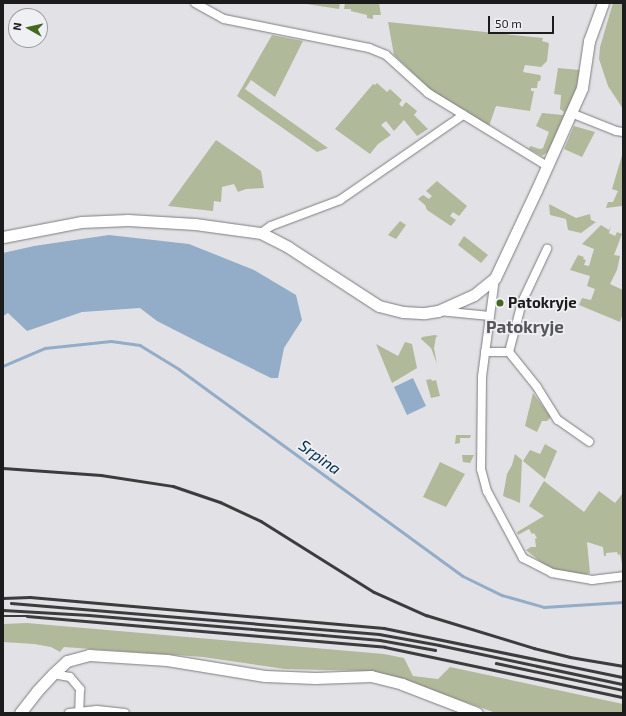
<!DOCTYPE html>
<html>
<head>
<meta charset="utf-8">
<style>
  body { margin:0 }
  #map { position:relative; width:626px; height:716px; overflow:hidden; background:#e2e2e6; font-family:"Exo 2",sans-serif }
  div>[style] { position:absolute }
  .green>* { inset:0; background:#b0b99a }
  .water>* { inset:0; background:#93acc7 }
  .stream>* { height:2.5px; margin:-1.25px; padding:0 1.25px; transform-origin:1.25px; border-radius:1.25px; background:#93acc7 }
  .roads { filter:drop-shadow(0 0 1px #7c7c7f) drop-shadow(0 0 1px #7c7c7f) }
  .street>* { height:8px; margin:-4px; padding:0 4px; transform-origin:4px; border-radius:4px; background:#fff }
  .secondary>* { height:11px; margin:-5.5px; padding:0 5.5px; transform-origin:5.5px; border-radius:5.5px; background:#fff }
  .rail>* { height:2.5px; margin:-1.25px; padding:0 1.25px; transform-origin:1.25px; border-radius:1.25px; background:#3c3c3d }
  .dots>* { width:11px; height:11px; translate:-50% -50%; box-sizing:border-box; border:2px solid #eff0f3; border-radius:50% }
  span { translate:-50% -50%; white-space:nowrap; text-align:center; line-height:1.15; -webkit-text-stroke:3.5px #eff0f3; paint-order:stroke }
  .poi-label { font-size:15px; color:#1c1c1d; font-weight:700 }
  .left { translate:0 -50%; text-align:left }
  .water-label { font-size:16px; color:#012b4e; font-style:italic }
  .quarter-label { font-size:17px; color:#565659; font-weight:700 }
  .frame { position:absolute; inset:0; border:4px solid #1c1c1d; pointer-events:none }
  .north { position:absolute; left:8px; top:8px; width:40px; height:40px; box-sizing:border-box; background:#eff0f3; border:1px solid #9b9b9d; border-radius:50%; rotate:278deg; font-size:11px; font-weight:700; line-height:16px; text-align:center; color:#1c1c1d }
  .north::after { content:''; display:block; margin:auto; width:14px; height:18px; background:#426822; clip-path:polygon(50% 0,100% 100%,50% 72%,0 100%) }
  .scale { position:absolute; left:488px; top:16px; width:66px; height:18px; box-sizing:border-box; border:2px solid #1c1c1d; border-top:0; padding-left:5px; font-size:12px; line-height:14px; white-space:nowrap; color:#1c1c1d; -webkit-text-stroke:3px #eff0f3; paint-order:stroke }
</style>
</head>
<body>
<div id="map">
  <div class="green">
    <i style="clip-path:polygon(300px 3px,340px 3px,339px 9px)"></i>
    <i style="clip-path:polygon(345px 3px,379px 3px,381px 15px,373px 15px,373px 19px,367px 18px,367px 15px,351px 11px,351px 9px,344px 9px)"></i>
    <i style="clip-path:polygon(613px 3px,623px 3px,623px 109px,608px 86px,599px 59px,600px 47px)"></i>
    <i style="clip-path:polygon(388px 22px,543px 38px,542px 41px,549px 43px,547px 61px,541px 67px,525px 65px,523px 72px,540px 75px,541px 77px,540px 81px,538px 81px,537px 88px,531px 88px,531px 91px,534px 91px,530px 111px,496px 106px,489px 126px,432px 91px,394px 55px)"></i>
    <i style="clip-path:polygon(272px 35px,303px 41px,275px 97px,251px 80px,245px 89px,328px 148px,317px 152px,237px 96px)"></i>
    <i style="clip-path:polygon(558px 68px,580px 70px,576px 89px,548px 152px,542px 156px,529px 149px,530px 146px,540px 149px,543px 148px,549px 132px,536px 126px,542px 113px,563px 115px,564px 112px,560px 109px,561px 95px,554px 94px)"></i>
    <i style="clip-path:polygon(377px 83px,387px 92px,390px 89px,402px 100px,399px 104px,402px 107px,406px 102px,417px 111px,414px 115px,428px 129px,417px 136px,404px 120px,394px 131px,386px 121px,381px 125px,391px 135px,378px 144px,370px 154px,335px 129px,373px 84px,375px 85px)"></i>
    <i style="clip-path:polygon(574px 126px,595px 132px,582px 157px,564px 149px)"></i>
    <i style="clip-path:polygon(216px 140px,261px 171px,264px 188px,246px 189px,238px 192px,234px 184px,222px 187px,221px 202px,214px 201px,213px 211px,168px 206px)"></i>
    <i style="clip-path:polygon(623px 152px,623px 203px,622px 206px,606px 208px,608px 202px,613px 202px,618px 191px,612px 189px)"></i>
    <i style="clip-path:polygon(437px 181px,467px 206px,459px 216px,453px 212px,450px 216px,456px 220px,451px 226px,427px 210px,425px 205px,418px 199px,423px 195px,429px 199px,432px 196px,426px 191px)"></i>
    <i style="clip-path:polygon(549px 204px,576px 218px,590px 214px,591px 220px,596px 222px,581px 233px,568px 230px,566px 219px,550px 215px)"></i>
    <i style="clip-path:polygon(400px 221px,406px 225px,396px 239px,388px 235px)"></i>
    <i style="clip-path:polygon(601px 225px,609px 230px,611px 226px,609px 233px,615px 236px,617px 232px,622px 234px,614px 255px,620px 256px,617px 270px,610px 284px,623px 290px,623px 313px,620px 322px,579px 305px,582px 298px,591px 300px,595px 289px,587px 286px,590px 276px,570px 270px,578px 255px,584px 257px,583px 259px,586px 260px,584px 265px,589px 266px,594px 249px,582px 244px)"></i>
    <i style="clip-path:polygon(464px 236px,488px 255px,481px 263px,458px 245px)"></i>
    <i style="clip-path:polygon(435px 335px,438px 336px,436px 337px,434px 348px,437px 364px,431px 348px,421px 339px,422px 337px)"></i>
    <i style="clip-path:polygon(405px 342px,412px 344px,417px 368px,392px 383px,376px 344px,398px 356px)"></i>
    <i style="clip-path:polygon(431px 379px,432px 381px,436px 380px,440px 396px,431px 398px,426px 380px)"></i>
    <i style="clip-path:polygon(533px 393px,551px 417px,547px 421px,542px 421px,537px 432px,525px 426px)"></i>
    <i style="clip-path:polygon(456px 435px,471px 435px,470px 438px,460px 438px,460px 443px,455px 444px)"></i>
    <i style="clip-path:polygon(545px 444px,557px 451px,545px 479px,523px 461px,530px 450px,540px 454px)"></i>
    <i style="clip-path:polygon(515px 454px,522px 460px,520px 503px,503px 496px,507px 474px,512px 465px)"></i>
    <i style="clip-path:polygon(462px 455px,474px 455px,470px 463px,463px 462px)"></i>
    <i style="clip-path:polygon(440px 462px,465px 474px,446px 507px,423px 497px)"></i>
    <i style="clip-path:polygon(544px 481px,584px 512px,599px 491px,615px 503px,623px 493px,623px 569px,620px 554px,618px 555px,617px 552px,606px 553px,606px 556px,604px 556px,603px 547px,587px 542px,590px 573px,578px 577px,548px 568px,526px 550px,531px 547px,536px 547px,535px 539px,537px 538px,534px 533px,532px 534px,529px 529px,518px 535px,517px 532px,544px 516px,529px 506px)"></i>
    <i style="clip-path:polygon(27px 623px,384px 654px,404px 658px,413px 676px,438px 679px,450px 667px,623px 704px,623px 713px,496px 713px,407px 681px,369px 671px,285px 669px,203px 657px,64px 647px,60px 652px,51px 647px,34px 644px,3px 642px,3px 624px)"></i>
  </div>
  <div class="water">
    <i style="clip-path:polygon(109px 235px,189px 244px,254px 270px,296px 295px,302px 320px,284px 348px,278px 378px,271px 378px,206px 346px,157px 321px,140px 308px,82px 312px,27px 331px,8px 313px,3px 316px,3px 253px,34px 246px)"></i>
    <i style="clip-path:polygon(413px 378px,426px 406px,407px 415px,394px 387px)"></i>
  </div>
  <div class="stream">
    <i style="left:3px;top:366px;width:46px;rotate:-23.2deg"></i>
    <i style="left:45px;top:348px;width:66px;rotate:-6.1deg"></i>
    <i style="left:111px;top:341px;width:29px;rotate:8deg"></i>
    <i style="left:140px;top:345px;width:46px;rotate:31.6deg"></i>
    <i style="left:179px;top:369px;width:351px;rotate:36.1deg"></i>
    <i style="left:463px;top:576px;width:43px;rotate:26deg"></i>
    <i style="left:502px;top:595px;width:44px;rotate:15.9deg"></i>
    <i style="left:544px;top:607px;width:79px;rotate:-3.6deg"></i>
  </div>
  <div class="roads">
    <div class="street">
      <i style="left:195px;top:3px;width:33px;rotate:29deg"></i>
      <i style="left:224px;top:19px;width:148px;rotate:11.3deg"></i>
      <i style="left:369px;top:48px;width:18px;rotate:22deg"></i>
      <i style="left:386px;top:55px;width:57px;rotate:42.1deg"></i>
      <i style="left:428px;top:93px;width:140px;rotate:31.5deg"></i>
      <i style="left:571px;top:113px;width:48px;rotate:21.8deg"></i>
      <i style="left:616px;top:131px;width:7px;rotate:8deg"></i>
      <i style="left:261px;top:233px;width:12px;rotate:-35deg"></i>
      <i style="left:271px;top:226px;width:74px;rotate:-20.6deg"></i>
      <i style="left:340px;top:200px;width:150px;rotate:-34.6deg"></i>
      <i style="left:495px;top:278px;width:100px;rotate:97.5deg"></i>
      <i style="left:482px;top:377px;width:92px;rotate:90.6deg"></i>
      <i style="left:481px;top:469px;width:23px;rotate:75deg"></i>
      <i style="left:487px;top:491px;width:76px;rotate:61.8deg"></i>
      <i style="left:523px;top:558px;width:33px;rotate:27deg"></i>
      <i style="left:552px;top:573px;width:41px;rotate:9.9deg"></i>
      <i style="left:592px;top:580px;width:31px;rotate:-7deg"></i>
      <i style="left:439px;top:311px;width:51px;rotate:5.6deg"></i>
      <i style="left:485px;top:352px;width:24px"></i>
      <i style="left:509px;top:352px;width:45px;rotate:51.3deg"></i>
      <i style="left:537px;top:387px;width:39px;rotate:58deg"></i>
      <i style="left:558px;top:420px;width:38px;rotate:35deg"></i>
      <i style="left:509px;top:352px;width:52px;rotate:-75.4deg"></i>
      <i style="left:522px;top:302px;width:59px;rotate:-64.7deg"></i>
      <i style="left:53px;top:674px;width:17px;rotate:10deg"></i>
      <i style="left:70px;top:677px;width:16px;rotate:50deg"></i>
      <i style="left:80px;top:689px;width:23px;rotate:92deg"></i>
      <i style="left:69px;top:713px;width:28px;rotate:-6deg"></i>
      <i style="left:97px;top:710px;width:28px;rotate:6deg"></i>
    </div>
    <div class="secondary">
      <i style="left:3px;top:237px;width:79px;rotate:-10.9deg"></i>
      <i style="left:81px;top:222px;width:47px;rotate:-2.4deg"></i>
      <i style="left:128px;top:220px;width:67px;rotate:3.4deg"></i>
      <i style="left:195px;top:224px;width:67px;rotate:7.8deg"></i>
      <i style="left:261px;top:233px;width:30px;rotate:27deg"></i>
      <i style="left:288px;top:247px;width:108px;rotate:33deg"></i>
      <i style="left:379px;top:306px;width:25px;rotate:14deg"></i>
      <i style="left:403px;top:312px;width:22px;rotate:3deg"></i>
      <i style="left:425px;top:313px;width:13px;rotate:-9deg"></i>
      <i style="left:438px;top:311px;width:39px;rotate:-24deg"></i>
      <i style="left:474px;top:295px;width:27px;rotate:-39deg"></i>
      <i style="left:495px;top:278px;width:96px;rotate:-64.8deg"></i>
      <i style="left:536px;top:191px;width:113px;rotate:-65.9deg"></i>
      <i style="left:582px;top:88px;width:48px;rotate:-81.5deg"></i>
      <i style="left:589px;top:41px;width:40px;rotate:-69.8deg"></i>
      <i style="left:20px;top:713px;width:28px;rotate:-52deg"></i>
      <i style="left:37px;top:691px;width:23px;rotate:-47deg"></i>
      <i style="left:53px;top:674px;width:19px;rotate:-43deg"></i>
      <i style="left:67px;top:661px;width:23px;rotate:-15deg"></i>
      <i style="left:89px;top:655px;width:78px;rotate:3.7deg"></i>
      <i style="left:167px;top:660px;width:99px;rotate:9.3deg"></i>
      <i style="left:265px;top:676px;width:50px;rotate:2.3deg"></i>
      <i style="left:315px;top:678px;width:56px;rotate:-2deg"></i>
      <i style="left:371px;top:676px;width:32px;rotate:14deg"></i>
      <i style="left:402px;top:684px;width:80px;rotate:21.1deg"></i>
    </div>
  </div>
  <div class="rail">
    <i style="left:3px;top:468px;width:98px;rotate:4.1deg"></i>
    <i style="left:101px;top:475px;width:73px;rotate:8.7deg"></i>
    <i style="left:173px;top:486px;width:50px;rotate:18.8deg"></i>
    <i style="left:220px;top:502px;width:45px;rotate:24.9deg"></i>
    <i style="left:261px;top:521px;width:133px;rotate:32.1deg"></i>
    <i style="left:374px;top:592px;width:57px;rotate:23.9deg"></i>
    <i style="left:426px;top:615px;width:113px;rotate:17deg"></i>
    <i style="left:534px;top:648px;width:37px;rotate:14deg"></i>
    <i style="left:570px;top:657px;width:54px;rotate:9.6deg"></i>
    <i style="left:3px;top:598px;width:27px;rotate:-2deg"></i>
    <i style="left:30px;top:597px;width:355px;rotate:5deg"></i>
    <i style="left:384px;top:628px;width:244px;rotate:11.6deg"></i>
    <i style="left:11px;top:603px;width:369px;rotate:4.8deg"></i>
    <i style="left:379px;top:634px;width:61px;rotate:10.4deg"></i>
    <i style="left:439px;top:645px;width:188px;rotate:12deg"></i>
    <i style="left:3px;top:610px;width:86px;rotate:3.3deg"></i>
    <i style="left:89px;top:615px;width:235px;rotate:4.9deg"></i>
    <i style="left:323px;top:635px;width:57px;rotate:5deg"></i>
    <i style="left:380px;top:640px;width:56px;rotate:10.3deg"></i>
    <i style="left:3px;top:616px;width:24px"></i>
    <i style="left:27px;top:616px;width:359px;rotate:4.9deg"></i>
    <i style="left:385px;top:647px;width:243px;rotate:11.9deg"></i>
    <i style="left:496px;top:663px;width:130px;rotate:12deg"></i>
  </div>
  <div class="dots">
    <i style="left:500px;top:303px;background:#426822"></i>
  </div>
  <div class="poi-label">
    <span class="left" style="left:508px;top:303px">Patokryje</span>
  </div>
  <div class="water-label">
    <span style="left:320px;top:457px;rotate:36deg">Srpina</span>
  </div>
  <div class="quarter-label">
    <span style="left:525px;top:327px">Patokryje</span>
  </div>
  <div class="frame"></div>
  <div class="north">N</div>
  <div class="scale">50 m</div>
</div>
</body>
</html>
